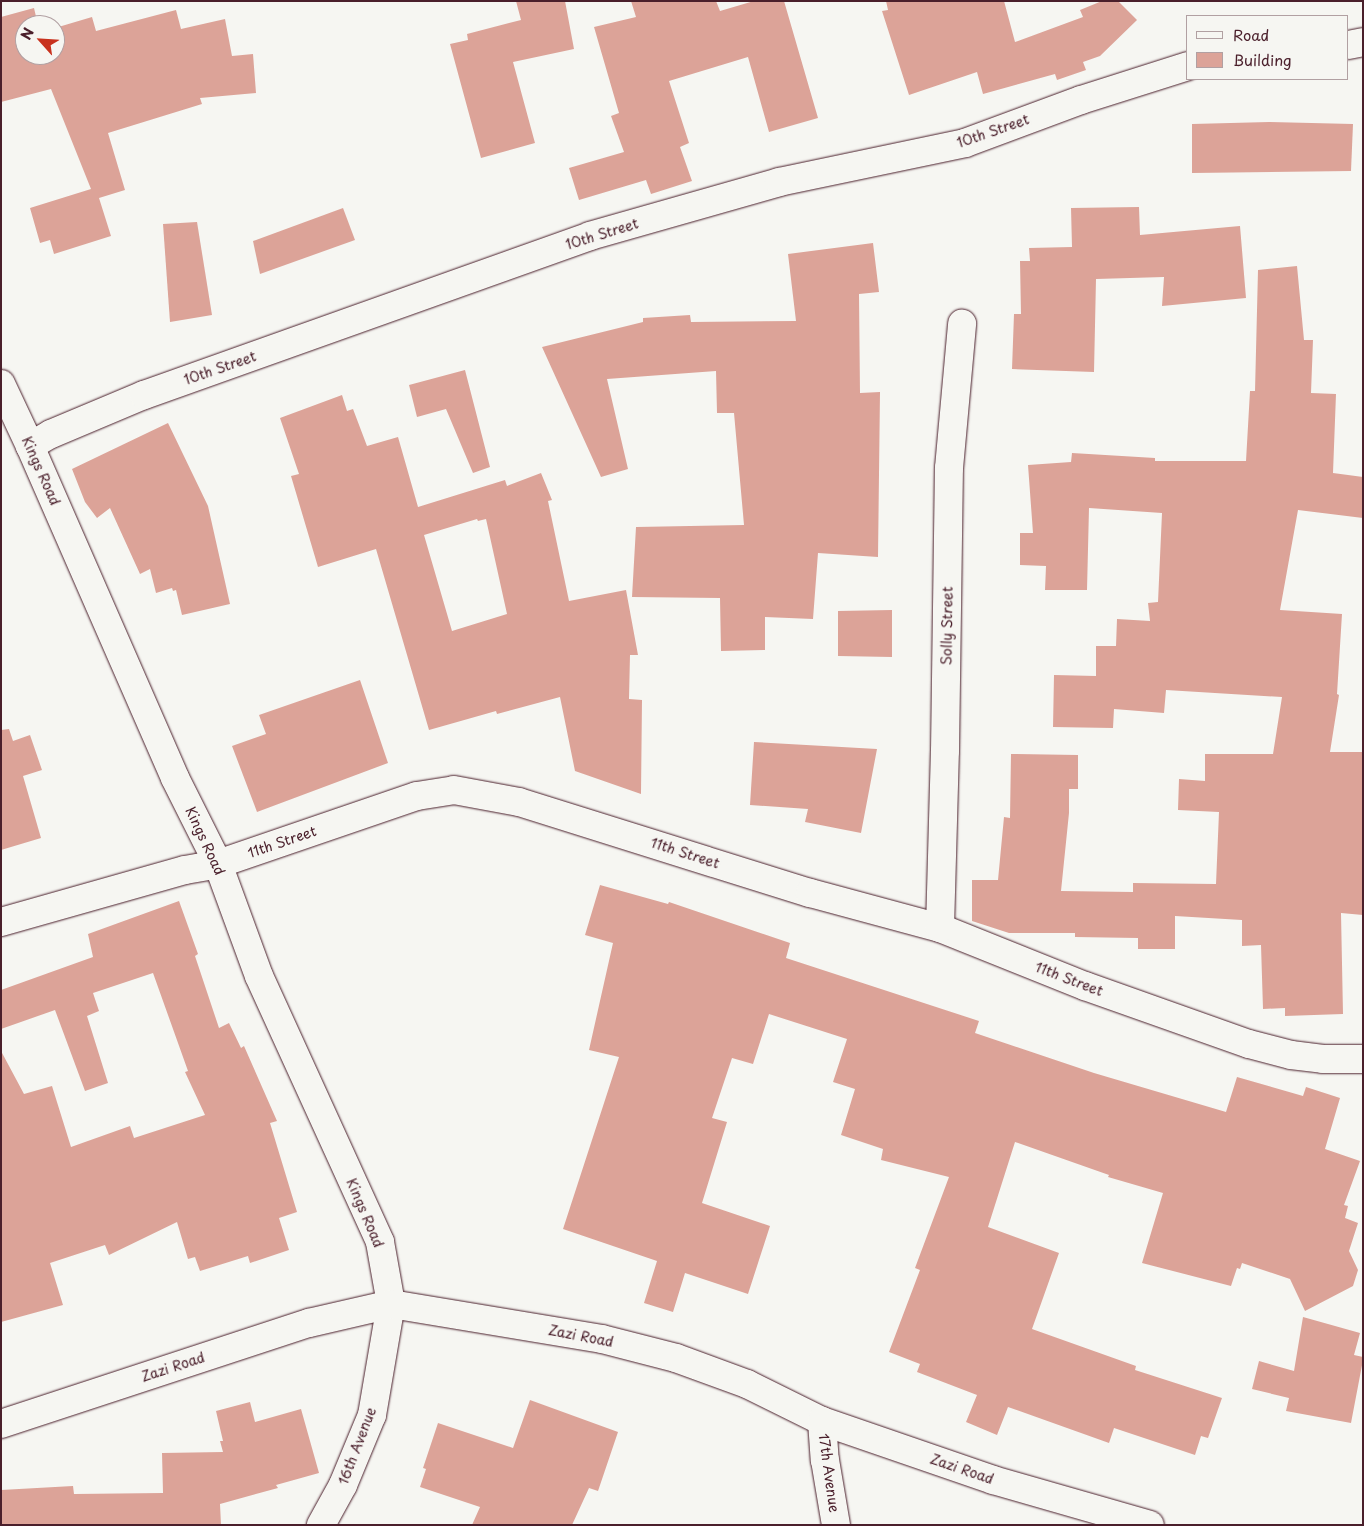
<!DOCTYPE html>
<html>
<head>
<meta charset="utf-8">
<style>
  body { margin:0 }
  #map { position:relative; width:1364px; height:1526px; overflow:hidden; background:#f6f6f2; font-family:"Playpen Sans",sans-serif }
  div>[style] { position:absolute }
  .building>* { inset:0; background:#dca398 }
  .roads { filter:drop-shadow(0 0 1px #4a1f2b) drop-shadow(0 0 1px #4a1f2b) }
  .street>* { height:28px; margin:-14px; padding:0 14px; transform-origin:14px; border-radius:14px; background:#f6f6f2 }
  .secondary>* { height:28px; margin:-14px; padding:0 14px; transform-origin:14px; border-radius:14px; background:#f6f6f2 }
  span { translate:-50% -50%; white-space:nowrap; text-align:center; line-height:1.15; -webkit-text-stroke:4px #f6f6f2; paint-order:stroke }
  .street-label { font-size:14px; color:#4a1f2b }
  .frame { position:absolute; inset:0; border:2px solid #4a1f2b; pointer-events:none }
  .legend { position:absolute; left:1186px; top:15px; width:162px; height:65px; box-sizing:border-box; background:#f6f6f2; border:1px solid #b1a0a2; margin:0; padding:6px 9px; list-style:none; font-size:15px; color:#4a1f2b }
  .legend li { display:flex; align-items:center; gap:10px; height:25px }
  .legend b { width:25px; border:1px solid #b1a0a2 }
  .north { position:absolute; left:15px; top:15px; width:50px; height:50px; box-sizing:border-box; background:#f6f6f2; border:1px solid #b1a0a2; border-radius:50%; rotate:296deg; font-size:14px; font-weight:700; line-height:20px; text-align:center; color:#4a1f2b }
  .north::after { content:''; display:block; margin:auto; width:18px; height:22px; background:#c8321e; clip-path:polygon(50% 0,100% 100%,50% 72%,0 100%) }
</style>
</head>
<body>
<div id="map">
  <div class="building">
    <i style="clip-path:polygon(516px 1px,565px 1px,574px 49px,513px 62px,535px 143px,481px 158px,450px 44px,468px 40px,467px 34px,521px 20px)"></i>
    <i style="clip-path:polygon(631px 1px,716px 1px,720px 11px,754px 1px,784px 1px,818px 118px,769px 132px,748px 57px,669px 81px,689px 143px,680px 147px,692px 181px,651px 194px,646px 180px,579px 200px,569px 168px,624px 152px,611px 116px,619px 113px,594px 27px,636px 17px)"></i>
    <i style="clip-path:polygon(886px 1px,1004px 1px,1015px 42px,1083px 17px,1080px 10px,1102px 1px,1118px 1px,1137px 20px,1100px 56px,1083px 62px,1086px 70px,1057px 80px,1055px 74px,983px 94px,977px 72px,909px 95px,882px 11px,888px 10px)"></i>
    <i style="clip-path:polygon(34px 8px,38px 25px,25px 25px,25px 55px,55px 55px,55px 28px,92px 17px,96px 31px,176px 10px,181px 29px,225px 19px,232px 56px,253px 54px,256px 93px,200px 98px,202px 104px,108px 133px,125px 190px,99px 198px,111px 236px,54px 254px,50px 240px,40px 243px,30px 208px,91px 189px,51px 89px,1px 102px,1px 17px)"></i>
    <i style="clip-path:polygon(1269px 122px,1353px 124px,1351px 171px,1192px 173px,1192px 124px)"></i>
    <i style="clip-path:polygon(1139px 207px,1140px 235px,1240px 226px,1246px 298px,1162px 306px,1164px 277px,1096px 279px,1094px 372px,1012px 369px,1014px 314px,1021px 314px,1020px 261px,1030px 261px,1029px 248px,1072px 247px,1071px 208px)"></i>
    <i style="clip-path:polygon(343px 208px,355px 240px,260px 274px,253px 241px)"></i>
    <i style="clip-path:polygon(197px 222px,212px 315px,170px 322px,163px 224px)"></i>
    <i style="clip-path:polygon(873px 243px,879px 292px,859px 294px,860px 393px,880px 392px,878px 557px,818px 553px,813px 619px,765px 617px,765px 650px,721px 651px,720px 598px,632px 597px,636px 527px,744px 525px,734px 413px,717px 413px,716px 371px,607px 379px,628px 469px,601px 477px,542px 347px,643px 322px,643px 318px,690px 315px,691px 322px,796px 321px,788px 254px)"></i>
    <i style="clip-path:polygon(1297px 266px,1304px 340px,1313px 340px,1311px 393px,1336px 394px,1333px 473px,1363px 477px,1363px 518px,1298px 510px,1280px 610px,1342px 614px,1337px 694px,1339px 695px,1330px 752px,1363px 752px,1363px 915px,1341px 913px,1343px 1014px,1285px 1016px,1285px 1008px,1263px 1009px,1261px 945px,1242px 946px,1242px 920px,1175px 916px,1175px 949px,1138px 949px,1138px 938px,1075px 937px,1075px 933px,1009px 933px,972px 921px,972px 880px,998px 880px,1004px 817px,1010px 818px,1011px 754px,1078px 755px,1078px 789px,1069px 789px,1069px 813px,1061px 891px,1133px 892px,1133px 883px,1216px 884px,1219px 812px,1178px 810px,1179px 779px,1205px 781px,1205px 754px,1273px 754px,1282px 697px,1166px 690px,1164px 713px,1114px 709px,1113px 728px,1053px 727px,1054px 675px,1096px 676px,1096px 646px,1116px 646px,1117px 619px,1150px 621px,1148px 603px,1158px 602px,1162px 513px,1089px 508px,1087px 590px,1045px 590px,1046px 566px,1020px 565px,1020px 533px,1033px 533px,1028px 465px,1071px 462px,1072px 453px,1155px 458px,1155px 461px,1246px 461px,1250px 391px,1255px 391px,1258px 270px)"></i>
    <i style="clip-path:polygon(465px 370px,490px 467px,473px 473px,446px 409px,417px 417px,409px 385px)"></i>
    <i style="clip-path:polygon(evenodd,342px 395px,347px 411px,353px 409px,367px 446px,398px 437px,418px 507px,505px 480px,507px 486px,541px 473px,552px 500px,548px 501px,569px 601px,626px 590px,638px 655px,630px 655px,629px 699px,642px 700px,641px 794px,575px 771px,560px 697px,497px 714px,496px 711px,429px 730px,376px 549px,318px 567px,291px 476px,299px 474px,280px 418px,342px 395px,477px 519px,478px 521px,486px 519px,507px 614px,452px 631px,424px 535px,477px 519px)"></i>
    <i style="clip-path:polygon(168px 423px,208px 506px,230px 604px,182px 615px,176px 590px,173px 591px,172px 588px,156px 593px,150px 569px,140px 574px,110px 508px,97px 518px,85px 502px,72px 469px)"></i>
    <i style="clip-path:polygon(892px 610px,892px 657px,838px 656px,838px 611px)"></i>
    <i style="clip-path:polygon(360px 680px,388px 763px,257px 812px,232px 746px,266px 734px,259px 715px)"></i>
    <i style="clip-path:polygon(9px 729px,13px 741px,30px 735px,42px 770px,23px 776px,41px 838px,1px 850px,1px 730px)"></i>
    <i style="clip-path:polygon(754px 742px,877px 749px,861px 833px,805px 822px,808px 809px,750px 805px)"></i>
    <i style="clip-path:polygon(600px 885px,668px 904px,669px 902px,790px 943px,786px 958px,979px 1021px,975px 1033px,1094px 1073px,1226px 1112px,1237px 1077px,1303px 1096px,1306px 1087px,1340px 1098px,1325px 1149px,1360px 1161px,1344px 1205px,1348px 1206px,1345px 1218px,1358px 1223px,1349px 1251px,1358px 1270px,1353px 1286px,1305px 1311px,1290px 1279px,1242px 1263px,1240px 1269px,1237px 1268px,1231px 1286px,1142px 1263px,1163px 1193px,1108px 1177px,1109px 1175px,1015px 1142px,988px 1227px,1059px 1253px,1032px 1329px,1136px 1366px,1135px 1370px,1222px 1398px,1208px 1438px,1201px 1436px,1195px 1455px,1114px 1428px,1109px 1443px,1008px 1407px,997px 1435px,966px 1422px,977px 1395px,917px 1372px,920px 1364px,889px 1352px,920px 1270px,915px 1268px,949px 1177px,881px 1160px,883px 1149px,841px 1135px,855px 1089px,833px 1082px,847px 1039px,769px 1014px,753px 1064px,732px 1058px,712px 1118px,727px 1122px,702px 1203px,770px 1226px,748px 1294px,685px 1273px,673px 1312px,644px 1303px,657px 1261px,563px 1229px,619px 1057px,589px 1050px,613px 943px,585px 935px)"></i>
    <i style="clip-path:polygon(179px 901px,198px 954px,195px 956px,219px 1028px,229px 1023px,241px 1048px,244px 1046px,277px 1121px,270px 1123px,297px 1212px,279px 1218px,289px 1250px,250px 1263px,248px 1256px,200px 1271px,195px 1257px,188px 1259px,177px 1222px,109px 1255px,105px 1245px,50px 1263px,63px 1305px,1px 1322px,1px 1051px,24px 1094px,52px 1086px,71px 1147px,130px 1126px,134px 1138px,205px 1115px,185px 1072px,188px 1071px,153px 973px,93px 993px,99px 1011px,87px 1016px,108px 1083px,85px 1091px,55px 1010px,1px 1029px,1px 990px,93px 957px,88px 934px)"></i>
    <i style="clip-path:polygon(1303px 1317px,1360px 1333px,1354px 1355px,1363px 1357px,1363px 1360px,1351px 1423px,1286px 1411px,1289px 1398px,1252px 1389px,1259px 1361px,1294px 1371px)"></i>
    <i style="clip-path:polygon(530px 1400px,618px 1432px,598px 1491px,589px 1488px,572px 1525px,472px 1525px,480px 1507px,420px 1487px,426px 1469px,423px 1468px,438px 1423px,513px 1448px)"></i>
    <i style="clip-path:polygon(250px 1402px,255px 1422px,301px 1409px,319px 1473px,276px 1485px,278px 1488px,220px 1504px,221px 1525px,1px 1525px,1px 1490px,73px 1486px,74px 1494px,163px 1493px,162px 1453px,223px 1452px,220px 1441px,223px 1441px,216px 1411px)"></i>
  </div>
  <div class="roads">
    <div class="street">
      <i style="left:1348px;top:45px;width:15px;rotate:-11deg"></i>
      <i style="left:1px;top:384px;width:68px;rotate:64.9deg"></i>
      <i style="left:30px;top:446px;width:362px;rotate:66.4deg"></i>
      <i style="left:175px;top:778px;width:96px;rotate:63.4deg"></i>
      <i style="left:218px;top:864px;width:119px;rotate:69.9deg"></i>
      <i style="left:259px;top:976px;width:292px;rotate:65.5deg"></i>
      <i style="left:380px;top:1242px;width:63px;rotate:79.9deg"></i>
      <i style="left:391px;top:1304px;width:113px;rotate:99.7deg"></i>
      <i style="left:372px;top:1415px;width:76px;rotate:112.5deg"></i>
      <i style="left:343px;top:1485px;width:46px;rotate:118.8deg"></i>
      <i style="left:30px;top:446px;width:24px;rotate:-30deg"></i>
      <i style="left:51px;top:434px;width:101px;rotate:-22.8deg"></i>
      <i style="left:144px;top:395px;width:473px;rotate:-19.6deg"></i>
      <i style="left:590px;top:236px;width:197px;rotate:-15.9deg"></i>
      <i style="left:779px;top:182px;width:190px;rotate:-11.8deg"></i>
      <i style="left:965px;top:143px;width:124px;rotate:-20.3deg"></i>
      <i style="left:1081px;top:100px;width:112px;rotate:-17.6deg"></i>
      <i style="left:1px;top:922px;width:191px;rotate:-15.8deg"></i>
      <i style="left:185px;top:870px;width:34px;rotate:-10deg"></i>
      <i style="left:218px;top:864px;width:210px;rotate:-18.9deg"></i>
      <i style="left:417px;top:796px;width:37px;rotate:-9deg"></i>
      <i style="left:454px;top:790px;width:66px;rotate:10.5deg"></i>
      <i style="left:519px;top:802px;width:305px;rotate:17.4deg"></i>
      <i style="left:810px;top:893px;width:135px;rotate:15.1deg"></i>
      <i style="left:940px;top:928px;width:156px;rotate:21.8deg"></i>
      <i style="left:1085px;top:986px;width:174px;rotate:19.5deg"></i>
      <i style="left:1249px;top:1044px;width:43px;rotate:14.7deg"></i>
      <i style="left:1291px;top:1055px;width:32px;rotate:7deg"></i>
      <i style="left:1323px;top:1059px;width:40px"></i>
      <i style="left:940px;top:928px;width:177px;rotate:-88.4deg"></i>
      <i style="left:945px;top:751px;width:283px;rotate:-89.2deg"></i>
      <i style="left:949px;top:468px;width:145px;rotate:-84.8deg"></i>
      <i style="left:822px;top:1421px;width:39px;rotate:86deg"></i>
      <i style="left:825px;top:1460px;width:66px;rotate:80.4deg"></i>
    </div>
    <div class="secondary">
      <i style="left:1px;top:1424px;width:324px;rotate:-18.2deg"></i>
      <i style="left:309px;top:1323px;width:84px;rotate:-13deg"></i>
      <i style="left:391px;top:1304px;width:214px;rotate:9.4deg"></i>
      <i style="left:602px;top:1339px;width:76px;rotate:14.4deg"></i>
      <i style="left:676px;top:1358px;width:76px;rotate:20.1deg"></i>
      <i style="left:747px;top:1384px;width:84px;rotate:26.3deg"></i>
      <i style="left:822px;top:1421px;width:181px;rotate:19deg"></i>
      <i style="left:993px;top:1480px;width:163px;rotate:16deg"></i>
    </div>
  </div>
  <div class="street-label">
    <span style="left:993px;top:131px;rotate:-19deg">10th Street</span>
    <span style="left:602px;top:234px;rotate:-17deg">10th Street</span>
    <span style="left:220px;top:368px;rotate:-19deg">10th Street</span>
    <span style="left:41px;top:471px;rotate:66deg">Kings Road</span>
    <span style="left:947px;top:626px;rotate:-89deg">Solly Street</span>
    <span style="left:205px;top:841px;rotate:65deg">Kings Road</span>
    <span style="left:282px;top:842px;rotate:-19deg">11th Street</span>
    <span style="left:685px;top:853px;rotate:18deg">11th Street</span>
    <span style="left:1069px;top:979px;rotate:21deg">11th Street</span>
    <span style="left:365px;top:1213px;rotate:67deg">Kings Road</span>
    <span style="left:581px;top:1336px;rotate:11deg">Zazi Road</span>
    <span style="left:173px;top:1367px;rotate:-18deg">Zazi Road</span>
    <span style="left:357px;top:1446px;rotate:-69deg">16th Avenue</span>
    <span style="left:962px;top:1469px;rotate:19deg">Zazi Road</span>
    <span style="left:829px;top:1473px;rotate:82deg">17th Avenue</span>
  </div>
  <div class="frame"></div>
  <ul class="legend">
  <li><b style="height:6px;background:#f6f6f2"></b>Road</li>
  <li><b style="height:14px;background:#dca398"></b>Building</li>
  </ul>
  <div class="north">N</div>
</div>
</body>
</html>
